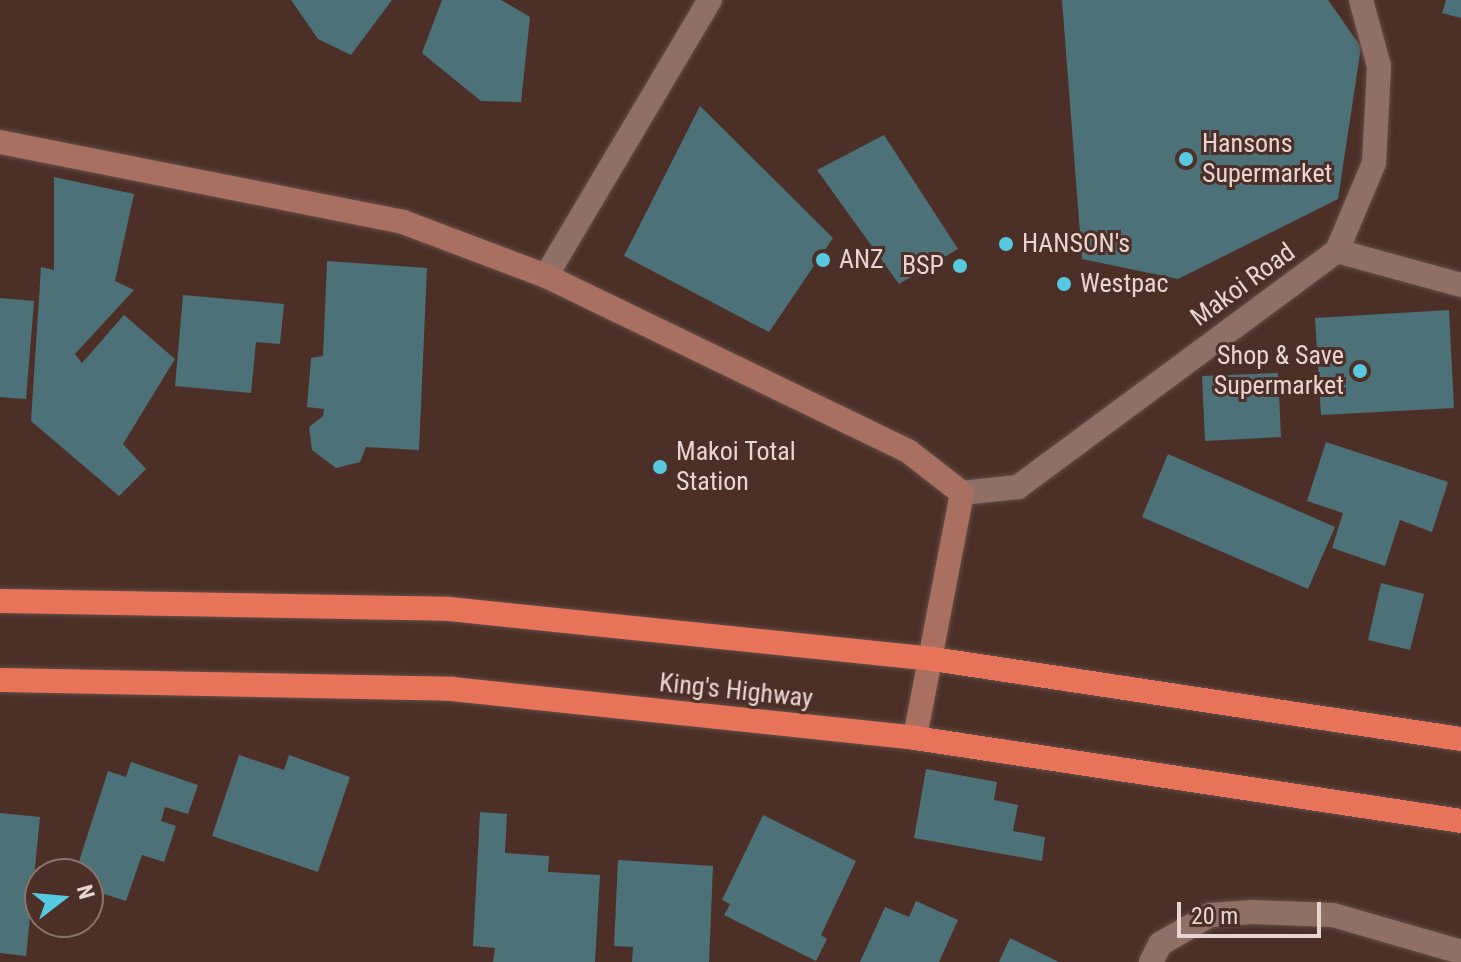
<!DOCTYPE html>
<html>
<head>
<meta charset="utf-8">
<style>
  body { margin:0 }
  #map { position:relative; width:1461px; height:962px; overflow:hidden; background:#4c3028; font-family:"Roboto Condensed",sans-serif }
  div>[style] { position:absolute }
  .building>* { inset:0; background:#4c7179 }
  .roads { filter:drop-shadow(0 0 2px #644c47) drop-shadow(0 0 2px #644c47) }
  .street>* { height:24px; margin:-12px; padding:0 12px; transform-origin:12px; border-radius:12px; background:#8f6f66 }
  .secondary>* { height:24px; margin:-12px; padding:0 12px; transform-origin:12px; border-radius:12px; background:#a97062 }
  .highway>* { height:24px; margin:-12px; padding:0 12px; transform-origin:12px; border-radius:12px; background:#e77458 }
  .dots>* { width:22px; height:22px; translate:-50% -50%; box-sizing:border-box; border:4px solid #4c3028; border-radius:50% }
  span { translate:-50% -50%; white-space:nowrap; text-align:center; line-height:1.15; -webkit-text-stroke:6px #4c3028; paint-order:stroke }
  .poi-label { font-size:26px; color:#e8d5d1 }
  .left { translate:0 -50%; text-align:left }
  .right { translate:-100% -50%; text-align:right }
  .street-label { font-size:26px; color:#e8d5d1 }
  .north { position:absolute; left:24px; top:858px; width:80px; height:80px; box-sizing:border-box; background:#4c3028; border:2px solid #8a726c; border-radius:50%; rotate:74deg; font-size:22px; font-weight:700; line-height:32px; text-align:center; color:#e8d5d1 }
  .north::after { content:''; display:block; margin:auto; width:28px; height:36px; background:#56c9e1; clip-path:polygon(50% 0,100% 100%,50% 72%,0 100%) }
  .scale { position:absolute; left:1177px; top:902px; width:144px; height:36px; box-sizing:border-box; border:4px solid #e8d5d1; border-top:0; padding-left:10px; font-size:24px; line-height:28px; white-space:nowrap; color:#e8d5d1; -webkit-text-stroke:6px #4c3028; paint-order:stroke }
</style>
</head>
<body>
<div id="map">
  <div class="building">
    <i style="clip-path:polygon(291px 0,392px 0,351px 55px,318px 39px)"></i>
    <i style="clip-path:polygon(442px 0,501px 0,530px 17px,521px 102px,481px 101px,422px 53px)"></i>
    <i style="clip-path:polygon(1062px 0,1328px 0,1361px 47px,1338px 199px,1178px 279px,1082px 259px)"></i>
    <i style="clip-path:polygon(1446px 0,1461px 0,1461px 18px,1442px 13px)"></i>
    <i style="clip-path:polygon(700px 106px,833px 238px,769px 332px,624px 256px)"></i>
    <i style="clip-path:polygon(884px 135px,958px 249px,899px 284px,817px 170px)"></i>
    <i style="clip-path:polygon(54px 177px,134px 194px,115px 281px,134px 290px,75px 354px,82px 363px,124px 315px,175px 359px,123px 444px,146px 469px,119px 496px,31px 421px,41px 267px,54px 270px)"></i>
    <i style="clip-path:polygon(327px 261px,427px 268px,419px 450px,366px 447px,360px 462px,336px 468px,312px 450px,309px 427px,323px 416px,324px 409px,307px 407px,311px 358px,323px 356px)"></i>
    <i style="clip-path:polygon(183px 295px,284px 304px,280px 344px,256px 342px,251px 393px,175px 386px)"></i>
    <i style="clip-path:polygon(0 298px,34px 301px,26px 399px,0 397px)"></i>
    <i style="clip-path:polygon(1449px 310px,1454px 408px,1321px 415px,1315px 318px)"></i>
    <i style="clip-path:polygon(1278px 373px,1281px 437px,1205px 441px,1202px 376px)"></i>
    <i style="clip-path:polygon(1326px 442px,1448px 482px,1432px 532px,1400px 520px,1385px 566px,1332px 548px,1343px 513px,1307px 501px)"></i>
    <i style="clip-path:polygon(1168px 454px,1335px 527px,1308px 589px,1142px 517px)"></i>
    <i style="clip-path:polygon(1381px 583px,1424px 594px,1410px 650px,1368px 640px)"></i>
    <i style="clip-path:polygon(239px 755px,284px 770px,289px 755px,350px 777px,318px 872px,212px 836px)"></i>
    <i style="clip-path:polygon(131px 762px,198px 785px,188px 814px,165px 807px,161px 821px,176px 826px,164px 862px,142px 855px,126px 901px,88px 889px,88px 874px,75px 874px,108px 771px,126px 777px)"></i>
    <i style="clip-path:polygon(926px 769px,997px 782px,994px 800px,1018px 805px,1013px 831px,1045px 837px,1042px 861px,914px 838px)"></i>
    <i style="clip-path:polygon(480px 812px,507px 814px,505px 853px,549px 856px,548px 872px,600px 875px,595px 962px,493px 962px,495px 948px,473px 946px)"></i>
    <i style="clip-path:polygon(0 813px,40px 817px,26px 956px,0 953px)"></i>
    <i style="clip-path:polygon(763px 815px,856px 861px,821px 935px,827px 939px,816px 961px,724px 915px,730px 904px,722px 900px)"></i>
    <i style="clip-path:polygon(618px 860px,713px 866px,709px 962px,632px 962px,633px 947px,614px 946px)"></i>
    <i style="clip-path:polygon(916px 901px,958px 920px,939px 962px,860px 962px,885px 907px,909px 917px)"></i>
    <i style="clip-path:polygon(1010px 938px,1059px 962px,999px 962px)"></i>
  </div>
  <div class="roads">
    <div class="street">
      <i style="left:1337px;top:251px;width:129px;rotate:15.3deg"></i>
      <i style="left:546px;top:276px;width:321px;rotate:-59.3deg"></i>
      <i style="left:962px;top:493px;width:56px;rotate:-6.1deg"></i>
      <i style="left:1018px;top:487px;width:397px;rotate:-36.5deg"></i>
      <i style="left:1337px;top:251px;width:95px;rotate:-67.2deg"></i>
      <i style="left:1374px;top:163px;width:97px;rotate:-87deg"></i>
      <i style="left:1379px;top:66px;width:68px;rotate:-105.3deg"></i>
      <i style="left:1151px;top:962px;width:20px;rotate:-63deg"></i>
      <i style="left:1160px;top:944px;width:58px;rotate:-30.1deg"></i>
      <i style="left:1210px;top:915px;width:42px;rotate:-4.1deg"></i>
      <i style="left:1252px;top:912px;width:81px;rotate:2.1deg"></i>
      <i style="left:1333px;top:915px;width:133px;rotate:16.1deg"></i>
    </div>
    <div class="secondary">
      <i style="left:0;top:142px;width:411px;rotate:11.2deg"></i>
      <i style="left:403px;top:222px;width:153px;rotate:20.7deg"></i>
      <i style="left:546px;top:276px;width:402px;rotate:25.8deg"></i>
      <i style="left:908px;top:451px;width:68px;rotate:37.9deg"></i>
      <i style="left:962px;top:493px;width:249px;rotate:100.9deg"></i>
    </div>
    <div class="highway">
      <i style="left:0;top:601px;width:449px;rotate:1deg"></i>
      <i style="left:449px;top:609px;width:487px;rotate:5.9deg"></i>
      <i style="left:933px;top:659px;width:534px;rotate:8.62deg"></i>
      <i style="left:0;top:680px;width:452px;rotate:1.1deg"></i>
      <i style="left:452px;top:689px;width:466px;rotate:6deg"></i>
      <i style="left:915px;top:738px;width:552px;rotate:8.64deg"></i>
    </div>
  </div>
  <div class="dots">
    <i style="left:1186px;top:159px;background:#56c9e1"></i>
    <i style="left:1006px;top:244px;background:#56c9e1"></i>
    <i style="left:823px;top:260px;background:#56c9e1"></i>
    <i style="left:960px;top:266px;background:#56c9e1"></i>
    <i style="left:1064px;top:284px;background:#56c9e1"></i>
    <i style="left:1360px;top:371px;background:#56c9e1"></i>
    <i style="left:660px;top:467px;background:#56c9e1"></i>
  </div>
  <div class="poi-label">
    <span class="left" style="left:1202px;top:159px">Hansons<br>Supermarket</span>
    <span class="left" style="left:1022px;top:244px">HANSON's</span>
    <span class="left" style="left:839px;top:260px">ANZ</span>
    <span class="right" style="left:944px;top:266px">BSP</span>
    <span class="left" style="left:1080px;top:284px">Westpac</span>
    <span class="right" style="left:1344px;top:371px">Shop &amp; Save<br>Supermarket</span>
    <span class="left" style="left:676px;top:467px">Makoi Total<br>Station</span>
  </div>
  <div class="street-label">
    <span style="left:1243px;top:285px;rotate:-36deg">Makoi Road</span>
    <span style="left:736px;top:691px;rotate:6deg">King's Highway</span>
  </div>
  <div class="north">N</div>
  <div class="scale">20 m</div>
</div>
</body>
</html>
